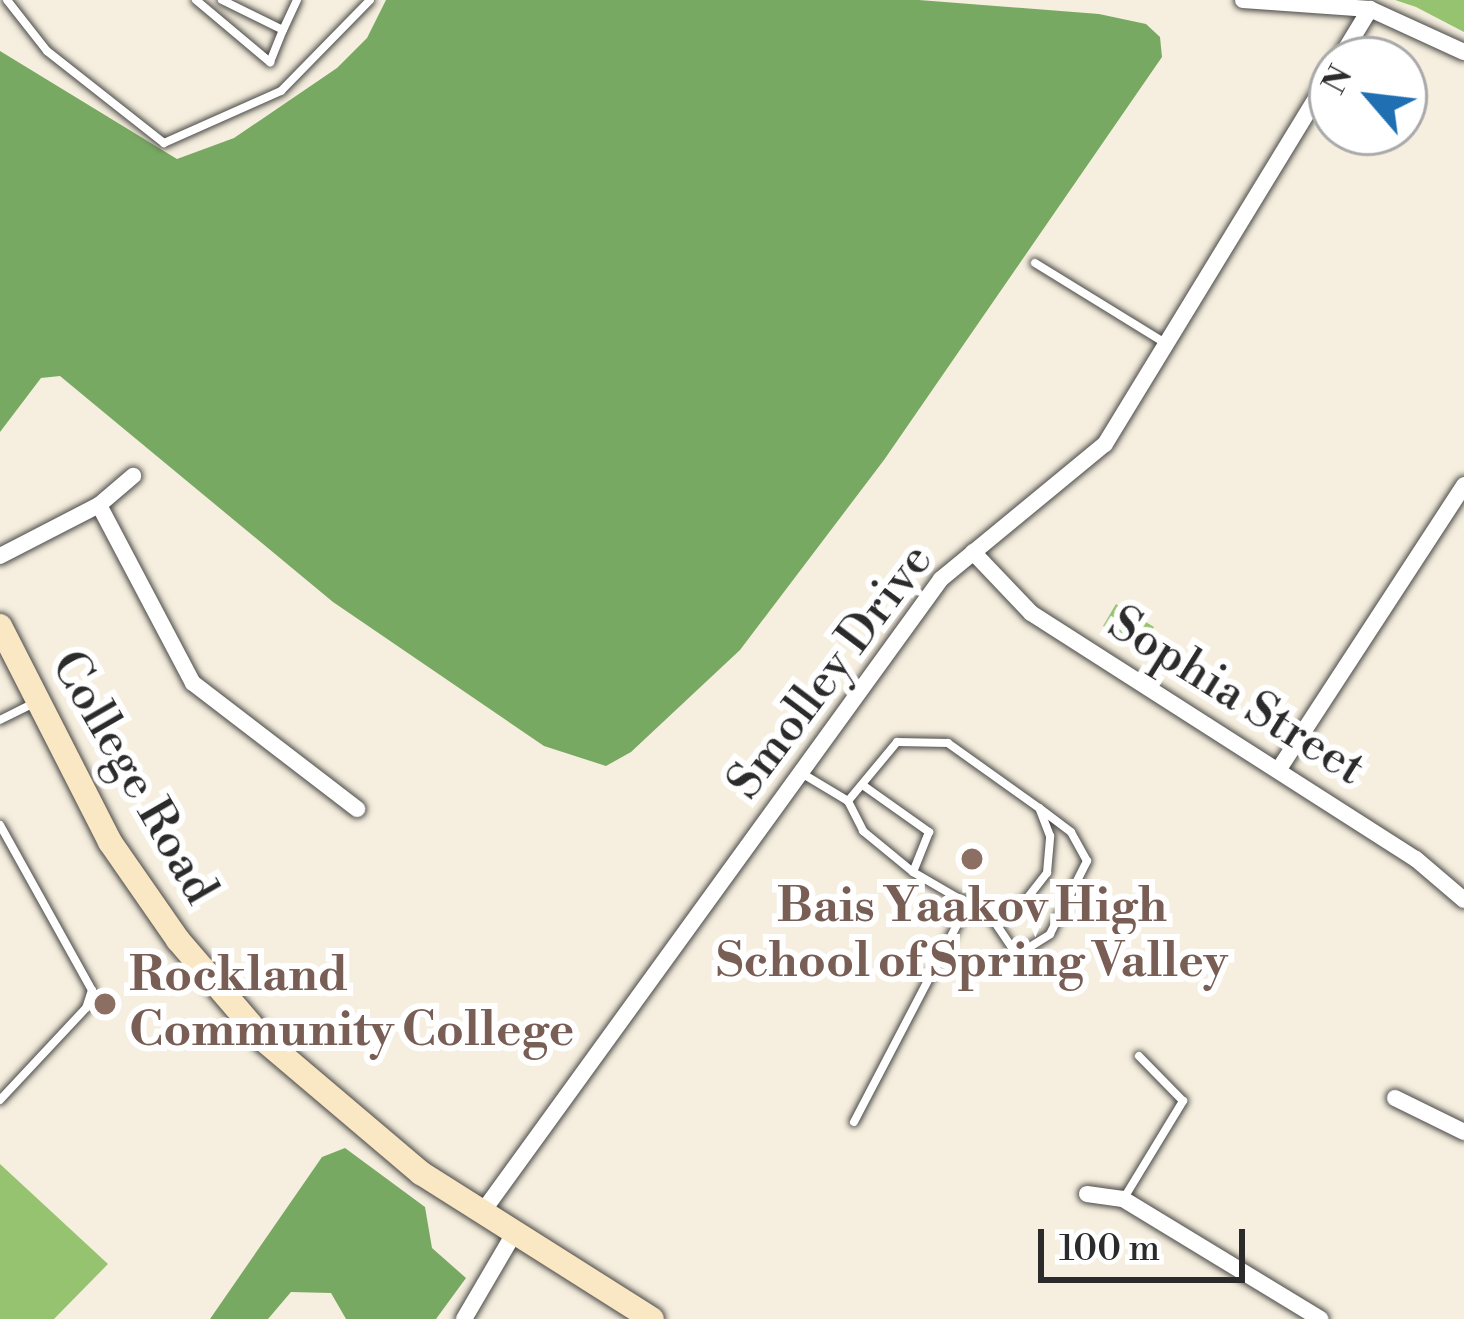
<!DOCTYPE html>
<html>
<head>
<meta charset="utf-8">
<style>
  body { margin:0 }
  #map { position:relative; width:1464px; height:1319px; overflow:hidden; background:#f6efdf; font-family:"Libre Bodoni",serif }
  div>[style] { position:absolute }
  .green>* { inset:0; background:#96c370 }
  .forest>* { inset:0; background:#78a962 }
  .roads { filter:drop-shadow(0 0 3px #494846) drop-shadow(0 0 3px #494846) }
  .lane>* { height:8px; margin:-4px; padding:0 4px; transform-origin:4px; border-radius:4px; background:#fff }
  .street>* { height:16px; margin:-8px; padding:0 8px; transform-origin:8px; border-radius:8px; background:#fff }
  .secondary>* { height:24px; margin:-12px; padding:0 12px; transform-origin:12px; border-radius:12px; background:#fae7c3 }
  .dots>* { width:33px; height:33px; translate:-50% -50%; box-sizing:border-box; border:6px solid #fff; border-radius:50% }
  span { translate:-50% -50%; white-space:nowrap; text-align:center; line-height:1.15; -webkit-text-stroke:12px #fff; paint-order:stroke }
  .street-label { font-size:48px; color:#2b2b2b }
  .education-label { font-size:48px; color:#785e54; font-weight:700 }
  .left { translate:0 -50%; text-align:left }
  .north { position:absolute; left:1308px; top:36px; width:120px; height:120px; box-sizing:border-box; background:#fff; border:3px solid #aaa; border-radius:50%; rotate:298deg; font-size:33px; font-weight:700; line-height:48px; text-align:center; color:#2b2b2b }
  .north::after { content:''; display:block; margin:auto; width:42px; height:54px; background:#1f6fb2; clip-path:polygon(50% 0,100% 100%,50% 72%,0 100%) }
  .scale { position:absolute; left:1038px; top:1229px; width:207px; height:54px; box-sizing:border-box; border:6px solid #2b2b2b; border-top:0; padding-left:15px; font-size:36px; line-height:42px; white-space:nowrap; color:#2b2b2b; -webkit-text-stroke:9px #fff; paint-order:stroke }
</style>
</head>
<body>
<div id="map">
  <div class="green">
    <i style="clip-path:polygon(1395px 0,1464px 0,1464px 32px,1416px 7px)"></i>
    <i style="clip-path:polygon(1116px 604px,1154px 627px,1142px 648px,1103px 626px)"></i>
    <i style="clip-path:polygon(0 1164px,108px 1264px,54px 1319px,0 1319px)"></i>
  </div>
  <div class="forest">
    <i style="clip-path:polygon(386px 0,919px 0,1099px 14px,1146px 24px,1160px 37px,1162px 57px,884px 460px,740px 650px,631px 752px,606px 766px,544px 746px,333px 602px,60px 376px,41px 378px,0 432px,0 51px,177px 159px,234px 138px,337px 68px,367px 38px)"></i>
    <i style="clip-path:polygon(345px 1148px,425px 1207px,432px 1248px,466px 1278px,436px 1319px,346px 1319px,331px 1293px,291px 1292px,268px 1319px,210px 1319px,322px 1157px)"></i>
  </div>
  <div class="roads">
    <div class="lane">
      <i style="left:7px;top:0;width:65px;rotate:51.9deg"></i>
      <i style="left:47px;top:51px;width:149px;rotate:38.2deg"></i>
      <i style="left:164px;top:143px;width:128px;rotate:-24deg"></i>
      <i style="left:281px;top:91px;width:127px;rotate:-45.6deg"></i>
      <i style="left:196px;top:0;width:97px;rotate:40deg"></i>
      <i style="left:270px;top:62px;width:35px;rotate:-68deg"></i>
      <i style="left:222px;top:0;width:68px;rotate:26.2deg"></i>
      <i style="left:283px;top:30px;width:33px;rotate:-65deg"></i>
      <i style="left:1035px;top:263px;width:153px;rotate:31.6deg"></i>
      <i style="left:0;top:720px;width:40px;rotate:-26.6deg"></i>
      <i style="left:803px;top:774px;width:52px;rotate:31deg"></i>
      <i style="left:848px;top:801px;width:34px;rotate:63deg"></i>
      <i style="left:863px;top:831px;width:65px;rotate:39.4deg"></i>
      <i style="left:913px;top:872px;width:91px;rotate:30.2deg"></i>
      <i style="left:992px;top:918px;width:37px;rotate:-27deg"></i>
      <i style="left:1025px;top:901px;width:36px;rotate:-52deg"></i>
      <i style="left:1047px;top:873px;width:37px;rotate:-85deg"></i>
      <i style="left:1050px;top:836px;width:30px;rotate:-111deg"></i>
      <i style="left:1039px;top:808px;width:112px;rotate:-144.5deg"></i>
      <i style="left:948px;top:743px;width:51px;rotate:-178.9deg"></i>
      <i style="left:897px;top:742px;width:77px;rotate:129.7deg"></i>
      <i style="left:864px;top:786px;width:80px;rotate:35.3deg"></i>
      <i style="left:929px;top:832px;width:43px;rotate:111.8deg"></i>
      <i style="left:0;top:825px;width:189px;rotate:60.9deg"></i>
      <i style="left:92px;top:990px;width:19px;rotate:108deg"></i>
      <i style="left:86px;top:1008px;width:126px;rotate:133.1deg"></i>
      <i style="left:992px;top:918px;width:45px;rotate:56deg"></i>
      <i style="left:1017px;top:955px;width:39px;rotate:-32deg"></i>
      <i style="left:1050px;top:934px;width:82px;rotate:-63.1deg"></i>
      <i style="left:1087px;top:861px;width:33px;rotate:-119deg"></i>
      <i style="left:1071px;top:832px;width:39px;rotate:-143deg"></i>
      <i style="left:854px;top:1122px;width:250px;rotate:-62.4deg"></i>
      <i style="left:1124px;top:1198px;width:114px;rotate:-58.7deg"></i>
      <i style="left:1183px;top:1101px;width:63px;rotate:-134.4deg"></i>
    </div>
    <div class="street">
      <i style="left:1243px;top:0;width:127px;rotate:4.1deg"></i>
      <i style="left:1370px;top:9px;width:103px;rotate:24.6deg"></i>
      <i style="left:1339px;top:60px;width:60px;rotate:-58.7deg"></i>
      <i style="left:99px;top:505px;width:201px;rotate:62.2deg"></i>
      <i style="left:193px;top:683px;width:207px;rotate:37.5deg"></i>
      <i style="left:973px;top:552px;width:84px;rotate:46.4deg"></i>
      <i style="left:1031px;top:613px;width:457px;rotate:32.6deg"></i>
      <i style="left:1416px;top:859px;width:63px;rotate:40.5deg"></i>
      <i style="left:0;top:556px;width:111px;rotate:-27.3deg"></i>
      <i style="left:99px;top:505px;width:45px;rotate:-40.5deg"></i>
      <i style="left:1279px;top:769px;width:339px;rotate:-56.9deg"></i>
      <i style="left:1395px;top:1098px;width:77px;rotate:26.2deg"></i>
      <i style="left:1087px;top:1194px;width:36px;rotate:8deg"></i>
      <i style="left:1123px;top:1199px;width:231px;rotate:31.3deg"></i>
      <i style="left:481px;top:1214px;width:784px;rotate:-54.08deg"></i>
      <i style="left:941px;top:579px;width:212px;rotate:-39.5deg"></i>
      <i style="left:1105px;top:444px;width:436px;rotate:-58.6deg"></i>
      <i style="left:464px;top:1319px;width:97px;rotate:-59.7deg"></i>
    </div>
    <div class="secondary">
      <i style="left:0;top:626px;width:242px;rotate:63deg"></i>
      <i style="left:110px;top:842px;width:119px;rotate:55.2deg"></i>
      <i style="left:178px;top:940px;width:132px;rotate:49.3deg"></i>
      <i style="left:264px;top:1040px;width:206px;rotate:40.3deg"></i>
      <i style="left:421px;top:1173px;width:273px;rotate:32.3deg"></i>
    </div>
  </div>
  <div class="dots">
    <i style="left:972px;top:859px;background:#8d6e63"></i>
    <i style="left:105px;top:1004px;background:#8d6e63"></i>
  </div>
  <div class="street-label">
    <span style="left:831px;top:672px;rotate:-53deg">Smolley Drive</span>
    <span style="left:1236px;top:697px;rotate:32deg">Sophia Street</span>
    <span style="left:133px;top:778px;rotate:60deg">College Road</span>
  </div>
  <div class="education-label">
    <span style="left:972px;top:935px">Bais Yaakov High<br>School of Spring Valley</span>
    <span class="left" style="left:129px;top:1004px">Rockland<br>Community College</span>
  </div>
  <div class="north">N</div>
  <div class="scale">100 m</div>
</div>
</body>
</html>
